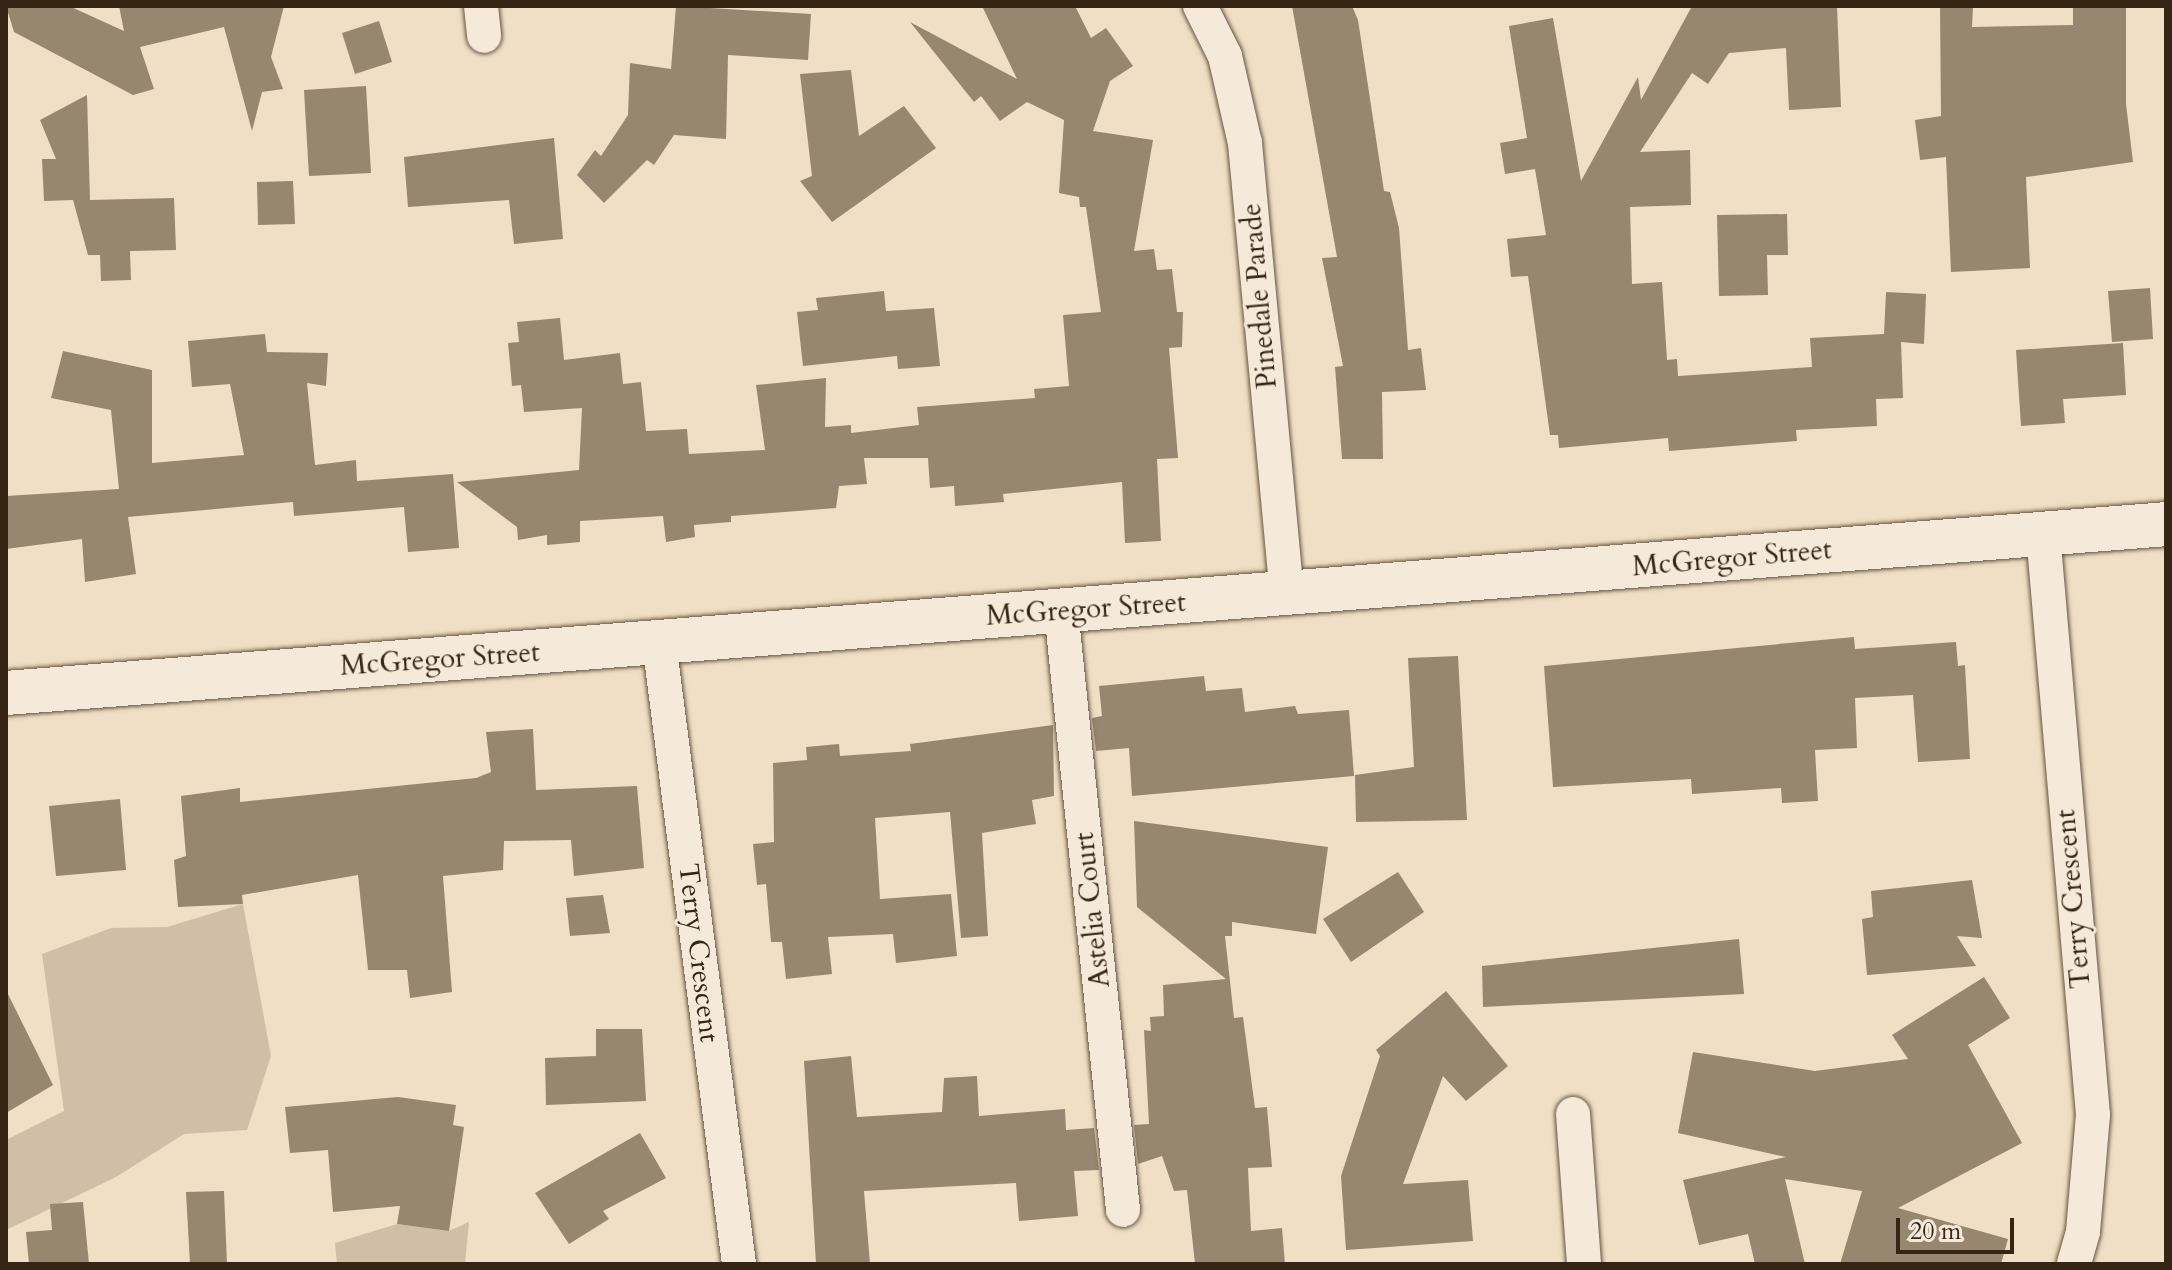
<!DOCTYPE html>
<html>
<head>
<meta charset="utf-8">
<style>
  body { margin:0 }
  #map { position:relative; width:2172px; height:1270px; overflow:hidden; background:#f0dfc4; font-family:Cardo,serif }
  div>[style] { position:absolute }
  .green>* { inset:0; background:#d0bfa6 }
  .building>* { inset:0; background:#978670 }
  .roads { filter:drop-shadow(0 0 2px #645441) drop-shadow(0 0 2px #645441) }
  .minor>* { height:34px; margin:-17px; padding:0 17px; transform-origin:17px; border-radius:17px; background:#f5ead9 }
  .tertiary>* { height:44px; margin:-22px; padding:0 22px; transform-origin:22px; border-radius:22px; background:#f5ead9 }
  span { translate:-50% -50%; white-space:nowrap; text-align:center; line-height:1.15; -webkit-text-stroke:6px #f5ead9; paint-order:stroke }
  .street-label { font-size:28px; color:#362515 }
  .frame { position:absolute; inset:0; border:8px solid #362515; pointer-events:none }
  .scale { position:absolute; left:1896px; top:1218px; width:118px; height:36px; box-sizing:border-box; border:4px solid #362515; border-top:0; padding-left:10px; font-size:24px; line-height:28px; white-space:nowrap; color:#362515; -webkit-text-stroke:6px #f5ead9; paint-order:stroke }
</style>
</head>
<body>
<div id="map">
  <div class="green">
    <i style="clip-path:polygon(243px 904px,271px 1056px,247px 1130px,184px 1134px,116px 1177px,6px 1230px,6px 1140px,64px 1111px,42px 954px,111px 928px,167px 927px)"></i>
    <i style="clip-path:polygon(469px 1222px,465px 1264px,337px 1264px,335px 1243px,397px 1224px,449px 1231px)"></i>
  </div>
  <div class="building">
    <i style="clip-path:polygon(6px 6px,69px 6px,124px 31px,119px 6px,284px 6px,271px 57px,283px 89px,262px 92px,252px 131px,224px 27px,140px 47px,154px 89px,133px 95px,14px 32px)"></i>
    <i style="clip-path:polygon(676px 6px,811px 14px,808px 60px,728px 55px,726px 139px,674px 135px,654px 165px,647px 160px,604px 203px,577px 175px,595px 150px,601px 156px,628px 115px,630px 63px,671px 69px)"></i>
    <i style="clip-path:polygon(982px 6px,1075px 6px,1091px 38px,1106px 28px,1133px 66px,1110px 81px,1093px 131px,1153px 140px,1134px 251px,1154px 249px,1157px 270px,1172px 269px,1177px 312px,1183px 312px,1182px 347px,1169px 348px,1178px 458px,1157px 459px,1161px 541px,1125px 543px,1122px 482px,1003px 494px,1004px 502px,955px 506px,954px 486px,930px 488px,928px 458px,864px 458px,867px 484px,839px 486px,836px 508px,731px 516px,731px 522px,694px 525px,695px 537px,666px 542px,663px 516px,580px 521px,580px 542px,547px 545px,547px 535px,518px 540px,517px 527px,457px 482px,579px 470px,582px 408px,524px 412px,521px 385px,512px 386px,508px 343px,519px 342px,517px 322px,560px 318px,564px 360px,620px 353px,623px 384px,641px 382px,646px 431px,687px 429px,689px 454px,765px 450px,756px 385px,826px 378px,825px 427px,851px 425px,851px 433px,919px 425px,917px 407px,1035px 398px,1034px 389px,1069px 386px,1063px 315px,1101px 312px,1086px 207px,1080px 207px,1079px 197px,1059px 193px,1064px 120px,1027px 102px,1000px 121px,981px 96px,974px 102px,910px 22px,1017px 79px)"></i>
    <i style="clip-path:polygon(1292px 6px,1352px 6px,1358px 20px,1384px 191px,1390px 192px,1399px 228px,1408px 350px,1421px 348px,1426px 390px,1382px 392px,1383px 459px,1342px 459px,1335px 367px,1343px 366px,1322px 258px,1337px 257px)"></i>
    <i style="clip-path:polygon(1692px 6px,1837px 6px,1841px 107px,1789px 110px,1786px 48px,1729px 53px,1708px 84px,1692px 73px,1640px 152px,1690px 150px,1691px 205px,1630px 207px,1632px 284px,1662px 282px,1667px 360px,1677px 359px,1678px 376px,1812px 367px,1810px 338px,1884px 334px,1886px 292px,1926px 294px,1924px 344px,1901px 342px,1903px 398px,1876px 399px,1877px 426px,1796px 430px,1797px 441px,1669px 451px,1668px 438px,1559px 448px,1558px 435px,1550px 435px,1528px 276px,1511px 277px,1507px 239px,1546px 235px,1535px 169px,1505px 174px,1500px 143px,1527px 138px,1509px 26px,1553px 18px,1581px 181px,1638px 77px,1641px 100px)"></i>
    <i style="clip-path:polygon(1940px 6px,1973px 6px,1972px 27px,2073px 25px,2073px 6px,2126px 6px,2126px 104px,2133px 162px,2026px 177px,2030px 268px,1951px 272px,1946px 157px,1920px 160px,1915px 120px,1941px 116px)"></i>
    <i style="clip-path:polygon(379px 21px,392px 62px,355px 74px,342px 33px)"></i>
    <i style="clip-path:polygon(851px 70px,859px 136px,904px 106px,936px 148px,832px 222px,800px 181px,812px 176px,800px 74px)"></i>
    <i style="clip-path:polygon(366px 86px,371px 173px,309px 176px,304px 90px)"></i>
    <i style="clip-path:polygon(87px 95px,90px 200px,174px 198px,176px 250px,130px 251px,131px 280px,101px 281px,100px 255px,88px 255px,73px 200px,44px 201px,42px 159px,56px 159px,40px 120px)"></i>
    <i style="clip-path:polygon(554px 138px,563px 239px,514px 244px,509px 200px,408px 207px,404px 157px)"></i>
    <i style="clip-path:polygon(293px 181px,295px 224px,258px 225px,257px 182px)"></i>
    <i style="clip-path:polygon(1787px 214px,1788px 255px,1767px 255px,1768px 295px,1719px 296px,1717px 215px)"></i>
    <i style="clip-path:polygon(2150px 288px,2153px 339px,2112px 342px,2108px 291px)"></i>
    <i style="clip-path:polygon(884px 291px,886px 311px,934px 308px,940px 366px,898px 369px,897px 356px,803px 366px,797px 312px,818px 310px,816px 298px)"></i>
    <i style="clip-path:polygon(265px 334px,267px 352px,328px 353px,326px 386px,307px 383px,315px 465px,356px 460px,357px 481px,453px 474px,459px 548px,408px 552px,404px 507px,294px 516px,293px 502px,128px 517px,136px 574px,85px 582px,82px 539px,6px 549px,6px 496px,119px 489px,111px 410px,51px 398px,63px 351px,152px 370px,152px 463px,244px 455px,230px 384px,192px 387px,188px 341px)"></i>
    <i style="clip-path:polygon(2123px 343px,2126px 395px,2063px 399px,2065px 423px,2021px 426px,2016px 350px)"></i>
    <i style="clip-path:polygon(1854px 637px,1855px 649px,1956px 642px,1958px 666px,1965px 665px,1970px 759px,1918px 762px,1913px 695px,1855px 698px,1857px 748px,1815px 750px,1818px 801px,1782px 803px,1781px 788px,1692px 794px,1691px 779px,1553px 787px,1544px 666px)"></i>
    <i style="clip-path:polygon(1458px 656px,1467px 820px,1356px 822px,1355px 775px,1414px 767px,1408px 658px)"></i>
    <i style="clip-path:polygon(1204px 676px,1206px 691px,1242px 688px,1245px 712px,1295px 706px,1298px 714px,1349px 710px,1354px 776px,1132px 796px,1129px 748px,1096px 751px,1092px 718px,1102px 716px,1099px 686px)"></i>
    <i style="clip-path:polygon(1053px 725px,1054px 796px,1032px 800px,1036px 824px,982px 833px,988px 936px,961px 938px,950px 812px,875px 818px,880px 899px,951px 894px,957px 956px,896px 963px,893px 934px,828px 937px,832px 974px,786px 979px,782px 942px,771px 942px,766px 884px,757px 885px,753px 844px,774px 842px,773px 763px,807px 760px,806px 747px,839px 744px,840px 756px,911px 751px,910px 744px)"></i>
    <i style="clip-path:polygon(533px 729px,536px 790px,637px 786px,644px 868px,574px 876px,571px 840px,504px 841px,503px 870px,443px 876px,452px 992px,410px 998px,407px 970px,368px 970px,358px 875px,242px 895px,243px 904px,178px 907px,174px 860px,186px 856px,181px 796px,240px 788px,240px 802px,476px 778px,491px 772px,486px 732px)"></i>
    <i style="clip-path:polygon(120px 799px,126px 870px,56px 876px,49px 806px)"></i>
    <i style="clip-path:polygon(1134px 821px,1328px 847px,1316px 934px,1232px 922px,1232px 936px,1225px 936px,1234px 1018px,1243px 1017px,1255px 1108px,1267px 1107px,1272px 1167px,1248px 1168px,1251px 1231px,1282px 1228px,1285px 1264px,1195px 1264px,1187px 1190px,1174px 1191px,1162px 1156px,1138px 1164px,1134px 1125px,1149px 1124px,1144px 1030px,1151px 1031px,1150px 1017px,1164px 1016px,1163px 985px,1226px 979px,1137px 907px)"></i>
    <i style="clip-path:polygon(1398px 872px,1424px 912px,1351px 962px,1323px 919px)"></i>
    <i style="clip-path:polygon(1972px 880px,1982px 938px,1957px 936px,1976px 966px,1867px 975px,1862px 919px,1873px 917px,1871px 891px)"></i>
    <i style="clip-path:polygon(603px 895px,610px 933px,570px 936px,566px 898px)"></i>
    <i style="clip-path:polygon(1739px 939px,1744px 994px,1483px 1007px,1482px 966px)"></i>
    <i style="clip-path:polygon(1984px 977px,2010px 1018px,1968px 1045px,2022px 1143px,1898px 1208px,2008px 1239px,2001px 1264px,1840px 1264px,1862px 1191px,1785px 1179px,1805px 1264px,1755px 1264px,1748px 1234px,1699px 1245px,1683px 1180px,1786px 1157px,1678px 1133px,1693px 1052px,1815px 1071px,1908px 1059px,1892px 1035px)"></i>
    <i style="clip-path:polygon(6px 990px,53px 1085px,6px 1113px)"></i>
    <i style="clip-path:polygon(1446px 991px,1508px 1066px,1466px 1101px,1443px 1076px,1403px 1184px,1468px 1180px,1473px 1241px,1346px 1250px,1341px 1176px,1380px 1056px,1376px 1050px)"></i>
    <i style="clip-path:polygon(596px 1029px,642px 1029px,646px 1101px,546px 1105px,545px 1058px,596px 1056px)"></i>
    <i style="clip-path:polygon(851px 1056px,857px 1117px,942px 1112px,944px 1078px,977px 1076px,979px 1116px,1065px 1109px,1066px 1130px,1094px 1128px,1099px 1170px,1074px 1171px,1078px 1216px,1019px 1221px,1016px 1183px,864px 1191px,870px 1264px,816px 1264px,804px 1061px)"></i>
    <i style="clip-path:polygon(398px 1097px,456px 1105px,453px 1125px,464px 1127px,449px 1231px,397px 1224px,400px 1206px,333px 1212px,328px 1150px,290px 1153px,285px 1107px)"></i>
    <i style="clip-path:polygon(640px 1133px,666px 1178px,603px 1211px,609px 1219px,569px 1244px,535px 1193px)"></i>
    <i style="clip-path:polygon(224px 1191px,227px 1264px,190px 1264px,186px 1192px)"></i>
    <i style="clip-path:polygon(83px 1202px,89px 1264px,29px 1264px,26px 1232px,52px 1230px,50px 1204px)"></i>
  </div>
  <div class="roads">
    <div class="minor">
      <i style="left:481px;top:6px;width:30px;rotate:84deg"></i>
      <i style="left:1200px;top:6px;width:56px;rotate:63.4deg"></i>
      <i style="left:1225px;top:56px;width:89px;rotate:77.1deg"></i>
      <i style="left:1245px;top:143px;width:453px;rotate:84.7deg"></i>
      <i style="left:2043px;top:533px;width:584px;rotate:85.09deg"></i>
      <i style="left:2093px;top:1115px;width:117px;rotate:94.9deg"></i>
      <i style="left:2083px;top:1232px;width:33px;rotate:106deg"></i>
      <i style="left:1061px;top:610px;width:603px;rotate:84.1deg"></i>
      <i style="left:659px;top:642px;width:627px;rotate:82.67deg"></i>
      <i style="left:1573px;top:1114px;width:150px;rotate:85.8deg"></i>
    </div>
    <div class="tertiary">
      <i style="left:6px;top:693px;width:2167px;rotate:-4.47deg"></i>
    </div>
  </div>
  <div class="street-label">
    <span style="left:1259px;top:296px;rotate:-95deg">Pinedale Parade</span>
    <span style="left:1732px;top:558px;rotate:-5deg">McGregor Street</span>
    <span style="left:1086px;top:609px;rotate:-4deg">McGregor Street</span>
    <span style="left:440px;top:659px;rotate:-4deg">McGregor Street</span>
    <span style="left:2073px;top:899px;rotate:-95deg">Terry Crescent</span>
    <span style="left:1092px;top:910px;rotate:-96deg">Astelia Court</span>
    <span style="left:699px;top:953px;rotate:83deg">Terry Crescent</span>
  </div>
  <div class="frame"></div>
  <div class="scale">20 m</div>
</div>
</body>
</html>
